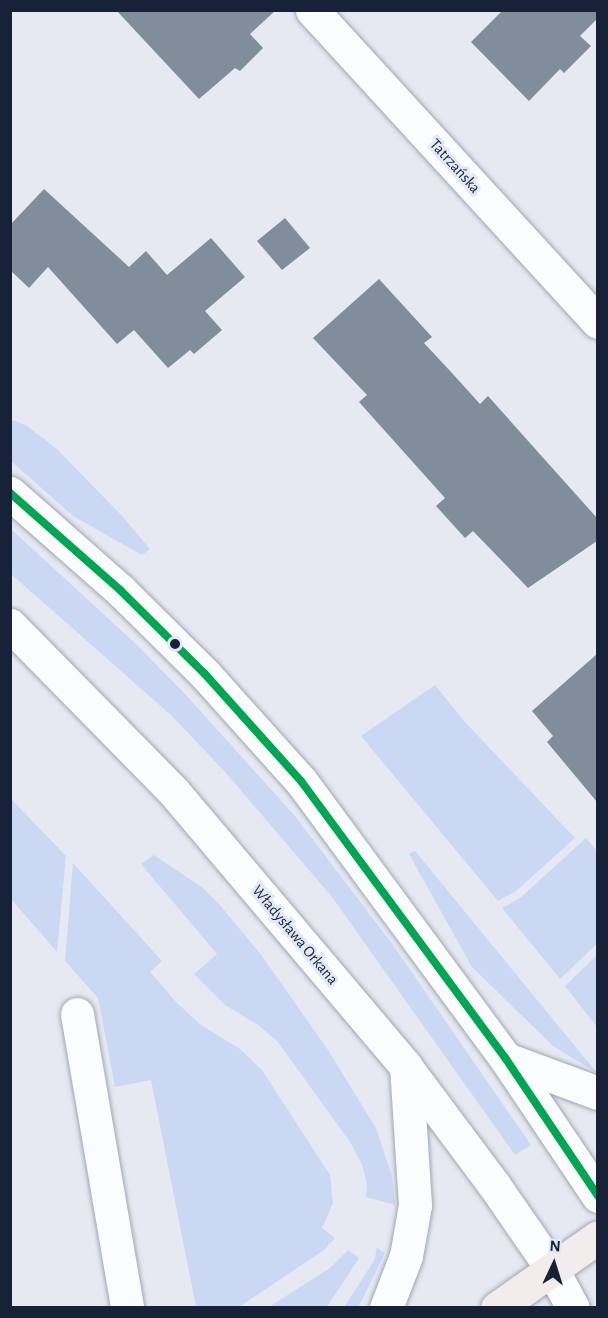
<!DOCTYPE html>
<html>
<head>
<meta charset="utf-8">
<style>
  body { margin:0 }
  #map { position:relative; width:608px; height:1318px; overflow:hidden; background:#e6e9f1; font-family:"Alegreya Sans",sans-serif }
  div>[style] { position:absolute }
  .green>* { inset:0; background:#cbd8f4 }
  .building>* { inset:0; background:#7f8e9a }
  .roads { filter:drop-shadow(0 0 2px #a1a7b5) drop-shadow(0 0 2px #a1a7b5) }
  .minor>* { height:33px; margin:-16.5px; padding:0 16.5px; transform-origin:16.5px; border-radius:16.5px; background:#fbfcfd }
  .major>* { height:33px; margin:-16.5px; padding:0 16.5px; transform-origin:16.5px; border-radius:16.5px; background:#f2eced }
  .bus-1>* { height:8px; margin:-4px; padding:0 4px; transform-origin:4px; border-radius:4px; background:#00a651 }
  .dots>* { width:16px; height:16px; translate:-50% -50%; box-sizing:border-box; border:3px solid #e2e8f5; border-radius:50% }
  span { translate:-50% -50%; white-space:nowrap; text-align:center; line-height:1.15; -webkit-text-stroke:6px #e2e8f5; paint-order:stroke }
  .street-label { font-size:16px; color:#172239 }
  .frame { position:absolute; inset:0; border:12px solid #172239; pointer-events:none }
  .north { position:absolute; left:524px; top:1234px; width:60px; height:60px; -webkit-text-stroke:4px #e2e8f5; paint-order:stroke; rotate:4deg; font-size:16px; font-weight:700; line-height:24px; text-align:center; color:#172239 }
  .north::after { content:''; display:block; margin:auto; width:21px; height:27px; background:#172239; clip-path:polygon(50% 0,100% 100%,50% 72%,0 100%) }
</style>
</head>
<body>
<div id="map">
  <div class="green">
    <i style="clip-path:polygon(13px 420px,27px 426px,57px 449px,122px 516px,150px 549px,142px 555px,73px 516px,11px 461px,11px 423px)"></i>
    <i style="clip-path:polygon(11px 529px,136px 644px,185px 694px,295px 816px,393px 945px,531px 1145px,515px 1155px,332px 897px,227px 774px,172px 716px,11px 574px)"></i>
    <i style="clip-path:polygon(435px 685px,464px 721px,575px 838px,516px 891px,498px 901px,361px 736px)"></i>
    <i style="clip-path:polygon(11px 799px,66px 856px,57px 952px,11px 899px)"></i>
    <i style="clip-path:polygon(586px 838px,597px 851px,597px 944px,560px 979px,502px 908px,520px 898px)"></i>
    <i style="clip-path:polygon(415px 851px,588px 1062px,597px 1073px,553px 1046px,472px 967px,409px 854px)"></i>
    <i style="clip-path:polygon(154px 855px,203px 888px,219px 904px,262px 956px,328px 1050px,376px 1128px,392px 1176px,395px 1205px,366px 1197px,367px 1185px,362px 1164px,350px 1142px,278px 1042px,258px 1025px,225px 1005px,194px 974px,217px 954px,141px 864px)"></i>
    <i style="clip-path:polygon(73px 863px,162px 961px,150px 972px,177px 1003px,201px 1025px,240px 1049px,262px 1070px,330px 1175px,333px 1203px,322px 1228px,335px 1238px,324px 1250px,239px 1307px,196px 1307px,151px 1080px,115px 1087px,98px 998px,65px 961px)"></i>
    <i style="clip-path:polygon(597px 955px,597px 1027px,565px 986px)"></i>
    <i style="clip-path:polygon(377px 1248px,385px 1253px,362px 1300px,358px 1307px,344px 1307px,374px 1261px)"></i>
    <i style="clip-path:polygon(348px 1250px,359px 1258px,327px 1307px,269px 1307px,330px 1268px)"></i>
  </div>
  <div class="building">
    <i style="clip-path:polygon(116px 10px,276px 10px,250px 34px,263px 48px,240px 71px,235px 68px,199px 99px)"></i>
    <i style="clip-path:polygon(503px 10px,597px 10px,597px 19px,580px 36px,591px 46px,564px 73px,560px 69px,529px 101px,471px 42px)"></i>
    <i style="clip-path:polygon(44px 189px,129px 267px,146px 251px,167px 275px,211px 238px,245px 277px,205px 311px,222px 330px,194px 354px,190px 350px,168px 368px,134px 330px,117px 344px,48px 267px,29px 288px,10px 270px,10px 225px)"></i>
    <i style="clip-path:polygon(285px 218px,310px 248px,282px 270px,257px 241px)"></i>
    <i style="clip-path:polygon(379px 279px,432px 337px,424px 343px,452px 373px,480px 404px,488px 396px,597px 518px,597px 541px,528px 588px,473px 531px,465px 538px,436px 506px,445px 498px,359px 402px,367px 395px,313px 338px)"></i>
    <i style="clip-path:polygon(597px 654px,597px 802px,547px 742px,553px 736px,532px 711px)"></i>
  </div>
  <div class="roads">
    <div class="minor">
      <i style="left:312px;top:10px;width:423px;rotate:47.5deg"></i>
      <i style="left:10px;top:493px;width:147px;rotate:41.4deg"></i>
      <i style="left:120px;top:590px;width:118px;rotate:44.7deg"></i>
      <i style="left:204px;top:673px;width:145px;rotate:48.1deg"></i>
      <i style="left:301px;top:781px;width:345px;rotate:53.6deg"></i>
      <i style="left:506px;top:1059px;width:165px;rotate:56.1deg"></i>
      <i style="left:10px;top:625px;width:234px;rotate:45.5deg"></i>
      <i style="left:174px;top:792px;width:360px;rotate:49.8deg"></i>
      <i style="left:406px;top:1067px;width:147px;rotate:53.3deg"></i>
      <i style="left:494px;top:1185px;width:102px;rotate:55.4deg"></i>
      <i style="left:552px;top:1269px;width:44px;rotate:61.7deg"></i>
      <i style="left:77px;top:1014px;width:298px;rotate:80.3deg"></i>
      <i style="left:506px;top:1059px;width:98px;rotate:20.3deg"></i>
      <i style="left:386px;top:1308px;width:56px;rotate:-69deg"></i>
      <i style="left:406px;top:1256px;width:52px;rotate:-80deg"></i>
      <i style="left:415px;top:1205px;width:138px;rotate:-93.7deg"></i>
    </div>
    <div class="major">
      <i style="left:497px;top:1308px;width:123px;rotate:-35.1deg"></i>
    </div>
  </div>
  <div class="bus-1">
    <i style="left:10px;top:493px;width:147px;rotate:41.4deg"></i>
    <i style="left:120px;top:590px;width:118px;rotate:44.7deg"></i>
    <i style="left:204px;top:673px;width:145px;rotate:48.1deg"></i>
    <i style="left:301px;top:781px;width:345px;rotate:53.6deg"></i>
    <i style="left:506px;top:1059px;width:165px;rotate:56.1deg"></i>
  </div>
  <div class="dots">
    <i style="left:175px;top:644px;background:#172239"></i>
  </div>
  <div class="street-label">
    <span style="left:455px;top:166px;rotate:48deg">Tatrzańska</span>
    <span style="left:295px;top:935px;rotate:50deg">Władysława Orkana</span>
  </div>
  <div class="frame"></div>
  <div class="north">N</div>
</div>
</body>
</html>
